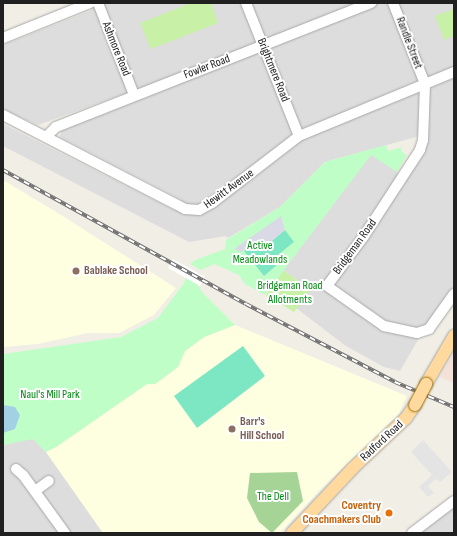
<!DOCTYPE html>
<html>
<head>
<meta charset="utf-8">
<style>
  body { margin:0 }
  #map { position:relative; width:457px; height:536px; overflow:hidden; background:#f1eee6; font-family:"Sofia Sans Condensed",sans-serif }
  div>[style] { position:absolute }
  .residential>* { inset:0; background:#dedddd }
  .education>* { inset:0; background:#feffe1 }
  .military>* { inset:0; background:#f4e1d8 }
  .grass>* { inset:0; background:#c8f0a7 }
  .forest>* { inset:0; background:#a6d497 }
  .park>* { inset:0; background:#c0fec7 }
  .pitch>* { inset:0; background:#7de7c3 }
  .parking>* { inset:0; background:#e4e4e4 }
  .plaza>* { inset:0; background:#dadae7 }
  .water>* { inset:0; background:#a2d1e3 }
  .pier>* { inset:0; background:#fff }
  .roads { filter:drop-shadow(0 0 1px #a7a7a7) drop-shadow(0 0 1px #a7a7a7) }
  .minor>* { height:10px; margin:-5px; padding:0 5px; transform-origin:5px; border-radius:5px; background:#fff }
  .major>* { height:12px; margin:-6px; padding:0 6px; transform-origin:6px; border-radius:6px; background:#ffd99d }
  .rail>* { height:3.5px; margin-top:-1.75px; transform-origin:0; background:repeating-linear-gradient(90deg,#fff 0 6px,#6e6e6e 0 12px); box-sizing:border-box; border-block:1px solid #6e6e6e }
  .bridges { filter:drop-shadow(0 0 1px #9c6f00) drop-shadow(0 0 1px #9c6f00) }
  .major-bridge>* { height:12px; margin:-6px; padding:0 6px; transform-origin:6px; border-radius:6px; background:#ffd99d }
  .dots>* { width:11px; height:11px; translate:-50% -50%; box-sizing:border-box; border:2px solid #fff; border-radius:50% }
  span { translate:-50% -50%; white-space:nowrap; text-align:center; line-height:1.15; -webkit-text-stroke:4px #fff; paint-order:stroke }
  .street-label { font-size:12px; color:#202020 }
  .park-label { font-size:12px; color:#028a13 }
  .education-label { font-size:12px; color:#785e54; font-weight:700 }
  .left { translate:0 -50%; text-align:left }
  .food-label { font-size:12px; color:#c56008; font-weight:700 }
  .right { translate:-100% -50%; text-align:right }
  .frame { position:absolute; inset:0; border:4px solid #202020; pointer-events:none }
</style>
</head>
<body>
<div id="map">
  <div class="residential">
    <i style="clip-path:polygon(89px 3px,454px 3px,454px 294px,422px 333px,400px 371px,384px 367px,346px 346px,296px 308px,311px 290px,283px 270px,371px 154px,403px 176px,423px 135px,325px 162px,280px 207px,228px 238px,226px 236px,189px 242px,3px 146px,3px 124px,174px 210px,182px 200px,60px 137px,61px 131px,125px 105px,121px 95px,38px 125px,3px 109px,3px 45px,92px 10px)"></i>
    <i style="clip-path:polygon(33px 438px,46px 452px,103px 533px,3px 533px,3px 445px)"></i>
    <i style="clip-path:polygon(454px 508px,454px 533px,424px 533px,422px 530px)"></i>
  </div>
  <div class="education">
    <i style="clip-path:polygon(3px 180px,61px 215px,176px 288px,154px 315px,119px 333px,88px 333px,38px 344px,3px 347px)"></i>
    <i style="clip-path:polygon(235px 325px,407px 396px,399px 414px,323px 487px,280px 533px,103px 533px,46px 452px,56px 447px,147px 384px,155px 384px,163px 379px,178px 367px,185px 351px,204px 337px)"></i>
  </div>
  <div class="military">
    <i style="clip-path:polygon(454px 352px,454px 383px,440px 377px)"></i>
  </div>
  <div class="grass">
    <i style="clip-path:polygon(191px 3px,211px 3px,218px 23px,151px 49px,140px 23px)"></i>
    <i style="clip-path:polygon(454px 9px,454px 36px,444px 40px,435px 16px)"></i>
    <i style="clip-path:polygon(283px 270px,311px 290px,294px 312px,266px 295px)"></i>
  </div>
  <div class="forest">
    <i style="clip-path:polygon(297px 472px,303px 501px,272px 533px,259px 522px,247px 498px,250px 473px)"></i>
  </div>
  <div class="park">
    <i style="clip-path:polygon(386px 145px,388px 151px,402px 147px,401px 151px,407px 155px,397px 172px,371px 155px,265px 295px,245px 284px,239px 275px,214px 264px,201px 270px,190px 264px,195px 260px,225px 249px,226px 240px,280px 207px,325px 162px)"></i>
    <i style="clip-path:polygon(186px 276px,196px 282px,201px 291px,235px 325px,204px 337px,185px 351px,178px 367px,155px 384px,147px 384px,56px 447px,46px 452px,33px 439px,3px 445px,3px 354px,121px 337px,158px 318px,184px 283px)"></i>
  </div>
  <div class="pitch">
    <i style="clip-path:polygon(285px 230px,294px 242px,274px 258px,278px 264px,264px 276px,244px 251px,258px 239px,264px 247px)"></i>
    <i style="clip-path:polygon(243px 346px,265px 376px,197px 428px,174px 396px)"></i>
  </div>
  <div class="parking">
    <i style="clip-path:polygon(423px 440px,452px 472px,440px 482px,436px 479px,428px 486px,434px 493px,428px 497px,419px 487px,432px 475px,411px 452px)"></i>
  </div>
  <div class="plaza">
    <i style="clip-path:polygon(281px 216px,285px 230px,265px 247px,258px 240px,241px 252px,234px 249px)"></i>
  </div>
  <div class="water">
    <i style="clip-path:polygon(3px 405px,15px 407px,20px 415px,15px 429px,3px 433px)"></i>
  </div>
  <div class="pier">
    <i style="clip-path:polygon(173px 259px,205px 277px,200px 286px,168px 268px)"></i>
  </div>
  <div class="roads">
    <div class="minor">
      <i style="left:98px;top:3px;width:99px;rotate:68.6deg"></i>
      <i style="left:246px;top:3px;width:143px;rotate:68.3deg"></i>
      <i style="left:393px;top:3px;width:87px;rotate:68.4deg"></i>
      <i style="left:425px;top:84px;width:56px;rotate:92deg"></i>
      <i style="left:423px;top:140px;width:10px;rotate:107deg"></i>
      <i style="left:420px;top:150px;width:103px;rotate:123.1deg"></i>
      <i style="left:364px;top:236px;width:62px;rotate:126.5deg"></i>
      <i style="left:327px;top:286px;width:70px;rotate:35.1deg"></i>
      <i style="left:384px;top:326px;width:34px;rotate:12deg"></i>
      <i style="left:417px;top:333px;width:13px;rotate:-18deg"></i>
      <i style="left:429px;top:329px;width:43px;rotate:-54.5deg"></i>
      <i style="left:3px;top:38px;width:94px;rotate:-21.9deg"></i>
      <i style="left:3px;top:115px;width:205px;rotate:27.3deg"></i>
      <i style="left:185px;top:209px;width:14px;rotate:4deg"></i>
      <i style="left:199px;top:210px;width:15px;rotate:-28deg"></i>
      <i style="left:212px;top:203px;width:110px;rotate:-37.6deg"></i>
      <i style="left:299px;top:136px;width:168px;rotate:-22.4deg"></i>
      <i style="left:47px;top:136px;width:13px;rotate:-45deg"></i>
      <i style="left:56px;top:127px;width:339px;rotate:-21.5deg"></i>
      <i style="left:16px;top:469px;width:9px;rotate:41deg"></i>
      <i style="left:23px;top:475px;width:72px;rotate:54.1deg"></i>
      <i style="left:35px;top:491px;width:17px;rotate:-36deg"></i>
      <i style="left:412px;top:533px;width:53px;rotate:-37.3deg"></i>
    </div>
    <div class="major">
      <i style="left:426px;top:384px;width:56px;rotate:-59.7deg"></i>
      <i style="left:292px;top:533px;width:89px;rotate:-46.8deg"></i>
      <i style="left:353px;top:468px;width:73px;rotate:-43.3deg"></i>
      <i style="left:406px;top:418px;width:16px;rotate:-55deg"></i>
    </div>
  </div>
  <div class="rail">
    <i style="left:3px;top:170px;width:277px;rotate:28.9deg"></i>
    <i style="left:246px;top:304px;width:168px;rotate:27.6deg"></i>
    <i style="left:395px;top:382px;width:64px;rotate:23deg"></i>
  </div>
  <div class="bridges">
    <div class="major-bridge">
      <i style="left:415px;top:405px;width:24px;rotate:-62deg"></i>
    </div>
  </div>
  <div class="dots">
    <i style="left:76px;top:271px;background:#8d6e63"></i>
    <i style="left:232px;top:429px;background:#8d6e63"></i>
    <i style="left:389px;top:513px;background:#e8710a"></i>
  </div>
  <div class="street-label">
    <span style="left:409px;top:43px;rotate:69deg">Randle Street</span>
    <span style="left:116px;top:49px;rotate:68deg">Ashmore Road</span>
    <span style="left:207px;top:67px;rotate:-21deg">Fowler Road</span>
    <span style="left:273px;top:70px;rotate:68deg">Brightmere Road</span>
    <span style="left:229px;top:189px;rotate:-36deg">Hewitt Avenue</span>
    <span style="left:355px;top:247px;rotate:-54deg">Bridgeman Road</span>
    <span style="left:382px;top:441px;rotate:-43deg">Radford Road</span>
  </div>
  <div class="park-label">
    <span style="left:260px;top:253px">Active<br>Meadowlands</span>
    <span style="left:290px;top:293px">Bridgeman Road<br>Allotments</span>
    <span style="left:50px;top:395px">Naul's Mill Park</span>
    <span style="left:273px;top:497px">The Dell</span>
  </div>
  <div class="education-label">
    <span class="left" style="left:84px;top:271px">Bablake School</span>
    <span class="left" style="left:240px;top:429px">Barr's<br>Hill School</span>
  </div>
  <div class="food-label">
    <span class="right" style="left:381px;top:513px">Coventry<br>Coachmakers Club</span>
  </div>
  <div class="frame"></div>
</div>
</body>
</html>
